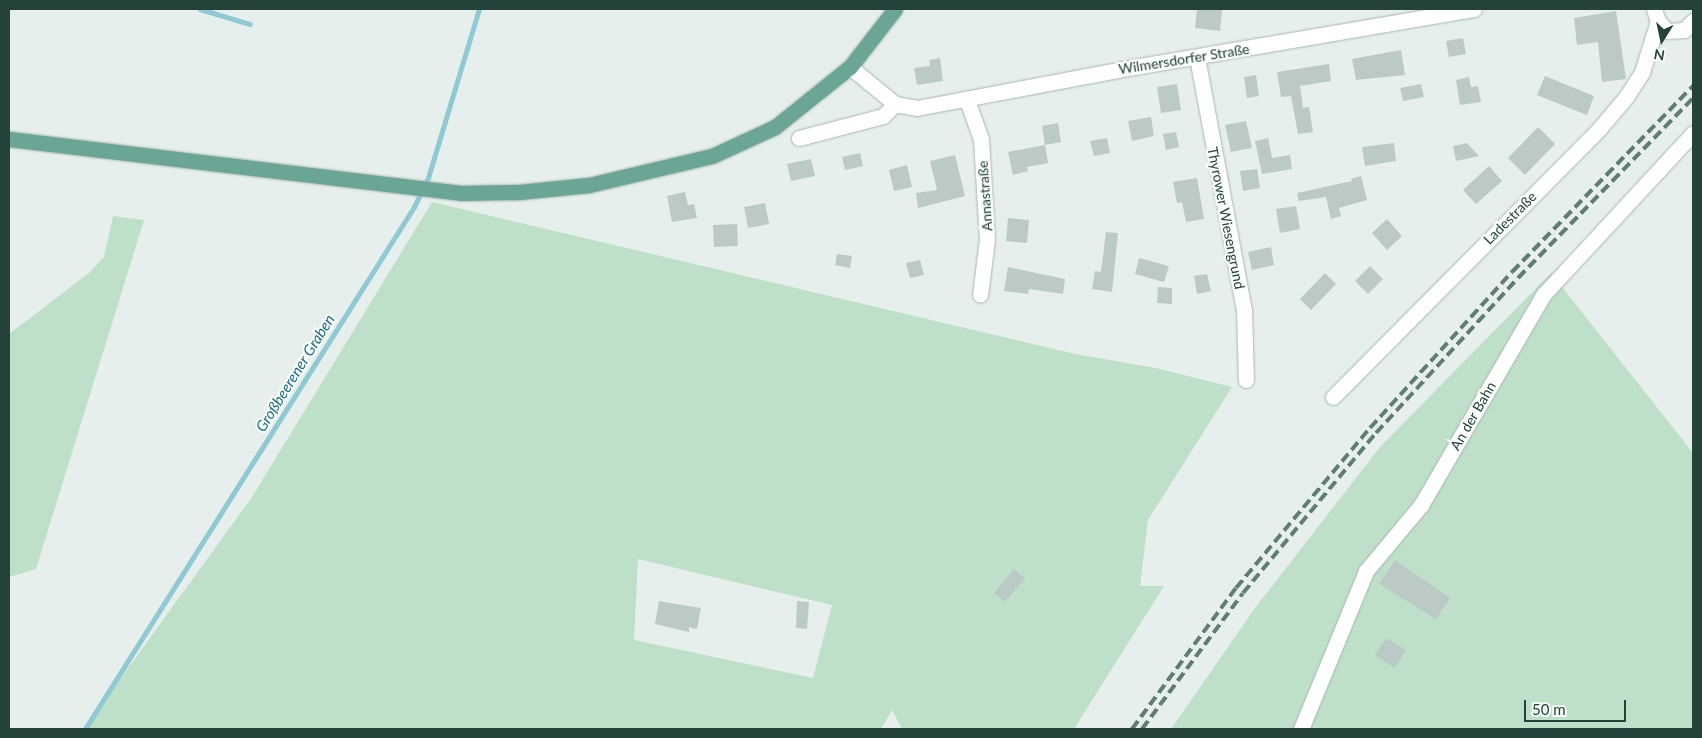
<!DOCTYPE html>
<html>
<head>
<meta charset="utf-8">
<style>
  body { margin:0 }
  #map { position:relative; width:1702px; height:738px; overflow:hidden; background:#e6efeb; font-family:Lato,sans-serif }
  div>[style] { position:absolute }
  .green>* { inset:0; background:#bfe0c8 }
  .stream>* { height:4.5px; margin:-2.25px; padding:0 2.25px; transform-origin:2.25px; border-radius:2.25px; background:#8ec9d4 }
  .building>* { inset:0; background:#bbcac4 }
  .roads { filter:drop-shadow(0 0 1px #a8b8b2) drop-shadow(0 0 1px #a8b8b2) }
  .minor>* { height:15px; margin:-7.5px; padding:0 7.5px; transform-origin:7.5px; border-radius:7.5px; background:#fff }
  .major>* { height:15px; margin:-7.5px; padding:0 7.5px; transform-origin:7.5px; border-radius:7.5px; background:#6aa596 }
  .rail>* { height:4px; margin-top:-2px; transform-origin:0; background:repeating-linear-gradient(90deg,#5f7d75 0 10px,transparent 0 15px) }
  span { translate:-50% -50%; white-space:nowrap; text-align:center; line-height:1.15; -webkit-text-stroke:4.5px #f7fbf9; paint-order:stroke }
  .street-label { font-size:14px; color:#24423a }
  .water-label { font-size:15px; color:#1c6f80; font-style:italic }
  .frame { position:absolute; inset:0; border:10px solid #24423a; pointer-events:none }
  .north { position:absolute; left:1637px; top:15px; width:50px; height:50px; -webkit-text-stroke:4px #f7fbf9; paint-order:stroke; rotate:190deg; font-size:14px; font-weight:700; line-height:20px; text-align:center; color:#24423a }
  .north::after { content:''; display:block; margin:auto; width:18px; height:22px; background:#24423a; clip-path:polygon(50% 0,100% 100%,50% 72%,0 100%) }
  .scale { position:absolute; left:1524px; top:700px; width:102px; height:22px; box-sizing:border-box; border:2px solid #24423a; border-top:0; padding-left:6px; font-size:15px; line-height:18px; white-space:nowrap; color:#24423a; -webkit-text-stroke:4px #f7fbf9; paint-order:stroke }
</style>
</head>
<body>
<div id="map">
  <div class="green">
    <i style="clip-path:polygon(evenodd,432px 202px,1075px 354px,1156px 368px,1232px 387px,1148px 520px,1140px 586px,1164px 586px,1074px 729px,902px 729px,892px 710px,881px 729px,84px 729px,252px 497px,432px 202px,638px 559px,832px 605px,813px 678px,634px 640px,638px 559px)"></i>
    <i style="clip-path:polygon(113px 216px,144px 220px,36px 569px,9px 577px,9px 334px,89px 273px,104px 257px)"></i>
    <i style="clip-path:polygon(1551px 273px,1693px 453px,1693px 729px,1171px 729px,1255px 608px,1380px 447px)"></i>
  </div>
  <div class="stream">
    <i style="left:200px;top:9px;width:52px;rotate:16.7deg"></i>
    <i style="left:85px;top:729px;width:617px;rotate:-57.78deg"></i>
    <i style="left:414px;top:207px;width:32px;rotate:-64deg"></i>
    <i style="left:428px;top:178px;width:177px;rotate:-73.2deg"></i>
  </div>
  <div class="building">
    <i style="clip-path:polygon(1197px 9px,1222px 10px,1220px 31px,1195px 28px)"></i>
    <i style="clip-path:polygon(1616px 11px,1626px 79px,1602px 82px,1598px 42px,1577px 45px,1574px 18px)"></i>
    <i style="clip-path:polygon(1463px 38px,1466px 54px,1449px 57px,1446px 41px)"></i>
    <i style="clip-path:polygon(1401px 50px,1405px 75px,1356px 80px,1352px 59px)"></i>
    <i style="clip-path:polygon(940px 58px,943px 81px,917px 85px,914px 68px,930px 66px,929px 60px)"></i>
    <i style="clip-path:polygon(1329px 64px,1331px 81px,1300px 86px,1303px 108px,1309px 107px,1313px 132px,1298px 134px,1291px 96px,1281px 97px,1277px 72px)"></i>
    <i style="clip-path:polygon(1256px 75px,1259px 96px,1247px 98px,1244px 77px)"></i>
    <i style="clip-path:polygon(1545px 76px,1594px 96px,1587px 115px,1537px 95px)"></i>
    <i style="clip-path:polygon(1469px 77px,1471px 87px,1478px 86px,1481px 102px,1460px 105px,1456px 80px)"></i>
    <i style="clip-path:polygon(1177px 84px,1181px 110px,1161px 113px,1157px 87px)"></i>
    <i style="clip-path:polygon(1421px 84px,1424px 97px,1403px 101px,1400px 88px)"></i>
    <i style="clip-path:polygon(1151px 117px,1154px 136px,1132px 141px,1128px 121px)"></i>
    <i style="clip-path:polygon(1246px 121px,1252px 148px,1231px 152px,1225px 125px)"></i>
    <i style="clip-path:polygon(1058px 123px,1061px 142px,1045px 145px,1042px 126px)"></i>
    <i style="clip-path:polygon(1538px 127px,1555px 144px,1525px 175px,1508px 158px)"></i>
    <i style="clip-path:polygon(1176px 132px,1179px 147px,1166px 150px,1163px 134px)"></i>
    <i style="clip-path:polygon(1107px 138px,1110px 153px,1094px 156px,1090px 141px)"></i>
    <i style="clip-path:polygon(1268px 138px,1272px 158px,1290px 155px,1292px 169px,1262px 174px,1255px 141px)"></i>
    <i style="clip-path:polygon(1394px 143px,1396px 161px,1365px 166px,1362px 147px)"></i>
    <i style="clip-path:polygon(1467px 143px,1479px 156px,1456px 161px,1453px 146px)"></i>
    <i style="clip-path:polygon(1045px 145px,1048px 163px,1027px 167px,1028px 171px,1013px 175px,1008px 152px)"></i>
    <i style="clip-path:polygon(860px 153px,863px 166px,845px 170px,842px 157px)"></i>
    <i style="clip-path:polygon(955px 155px,965px 196px,918px 208px,916px 193px,937px 190px,930px 161px)"></i>
    <i style="clip-path:polygon(811px 159px,815px 176px,791px 181px,787px 164px)"></i>
    <i style="clip-path:polygon(907px 165px,912px 187px,894px 191px,889px 170px)"></i>
    <i style="clip-path:polygon(1489px 166px,1502px 181px,1476px 204px,1463px 190px)"></i>
    <i style="clip-path:polygon(1257px 169px,1260px 188px,1243px 191px,1240px 171px)"></i>
    <i style="clip-path:polygon(1361px 176px,1367px 200px,1339px 208px,1341px 216px,1331px 219px,1326px 197px,1299px 201px,1297px 193px,1352px 181px,1351px 179px)"></i>
    <i style="clip-path:polygon(1197px 178px,1204px 219px,1186px 222px,1182px 202px,1177px 203px,1173px 182px)"></i>
    <i style="clip-path:polygon(685px 192px,688px 205px,694px 204px,697px 218px,672px 222px,667px 196px)"></i>
    <i style="clip-path:polygon(765px 203px,769px 224px,748px 228px,744px 207px)"></i>
    <i style="clip-path:polygon(1296px 206px,1300px 229px,1280px 233px,1276px 209px)"></i>
    <i style="clip-path:polygon(1008px 218px,1029px 220px,1027px 243px,1006px 241px)"></i>
    <i style="clip-path:polygon(1387px 219px,1402px 236px,1387px 250px,1372px 233px)"></i>
    <i style="clip-path:polygon(737px 224px,738px 246px,714px 247px,713px 225px)"></i>
    <i style="clip-path:polygon(1106px 232px,1118px 233px,1112px 292px,1092px 289px,1095px 271px,1101px 272px)"></i>
    <i style="clip-path:polygon(1271px 247px,1274px 265px,1252px 270px,1248px 252px)"></i>
    <i style="clip-path:polygon(837px 254px,852px 256px,850px 268px,835px 265px)"></i>
    <i style="clip-path:polygon(1139px 258px,1169px 266px,1164px 282px,1135px 274px)"></i>
    <i style="clip-path:polygon(920px 260px,924px 275px,910px 278px,906px 263px)"></i>
    <i style="clip-path:polygon(1370px 266px,1383px 279px,1368px 294px,1355px 281px)"></i>
    <i style="clip-path:polygon(1008px 267px,1065px 279px,1063px 294px,1029px 289px,1028px 294px,1004px 291px)"></i>
    <i style="clip-path:polygon(1325px 273px,1336px 284px,1311px 310px,1300px 299px)"></i>
    <i style="clip-path:polygon(1207px 274px,1211px 291px,1197px 294px,1194px 276px)"></i>
    <i style="clip-path:polygon(1158px 287px,1172px 288px,1172px 304px,1157px 303px)"></i>
    <i style="clip-path:polygon(1395px 560px,1450px 598px,1436px 619px,1379px 584px)"></i>
    <i style="clip-path:polygon(1014px 569px,1025px 578px,1005px 602px,994px 593px)"></i>
    <i style="clip-path:polygon(659px 601px,701px 608px,697px 629px,689px 627px,689px 632px,655px 624px)"></i>
    <i style="clip-path:polygon(797px 601px,809px 602px,807px 629px,796px 628px)"></i>
    <i style="clip-path:polygon(1386px 638px,1406px 650px,1395px 668px,1375px 655px)"></i>
  </div>
  <div class="roads">
    <div class="minor">
      <i style="left:1654px;top:9px;width:13px;rotate:72deg"></i>
      <i style="left:1658px;top:21px;width:13px;rotate:48deg"></i>
      <i style="left:1667px;top:31px;width:17px;rotate:-3deg"></i>
      <i style="left:1684px;top:30px;width:13px;rotate:-45deg"></i>
      <i style="left:1197px;top:57px;width:257px;rotate:79.5deg"></i>
      <i style="left:1244px;top:310px;width:70px;rotate:88.4deg"></i>
      <i style="left:850px;top:67px;width:58px;rotate:39.4deg"></i>
      <i style="left:895px;top:104px;width:22px;rotate:10deg"></i>
      <i style="left:917px;top:108px;width:221px;rotate:-10.7deg"></i>
      <i style="left:1134px;top:67px;width:345px;rotate:-9.7deg"></i>
      <i style="left:967px;top:100px;width:41px;rotate:70.3deg"></i>
      <i style="left:981px;top:139px;width:100px;rotate:86.6deg"></i>
      <i style="left:987px;top:239px;width:56px;rotate:97.1deg"></i>
      <i style="left:799px;top:138px;width:87px;rotate:-14.7deg"></i>
      <i style="left:883px;top:116px;width:17px;rotate:-45deg"></i>
      <i style="left:1333px;top:397px;width:378px;rotate:-45.2deg"></i>
      <i style="left:1599px;top:129px;width:42px;rotate:-49.8deg"></i>
      <i style="left:1626px;top:97px;width:30px;rotate:-57deg"></i>
      <i style="left:1642px;top:72px;width:53px;rotate:-72.6deg"></i>
      <i style="left:1301px;top:729px;width:171px;rotate:-67.6deg"></i>
      <i style="left:1366px;top:571px;width:86px;rotate:-50.2deg"></i>
      <i style="left:1421px;top:505px;width:244px;rotate:-59.8deg"></i>
      <i style="left:1544px;top:294px;width:219px;rotate:-47.2deg"></i>
    </div>
    <div class="major">
      <i style="left:9px;top:139px;width:455px;rotate:6.8deg"></i>
      <i style="left:461px;top:193px;width:58px;rotate:-1deg"></i>
      <i style="left:519px;top:192px;width:70px;rotate:-5.7deg"></i>
      <i style="left:589px;top:185px;width:126px;rotate:-13.3deg"></i>
      <i style="left:712px;top:156px;width:69px;rotate:-24.7deg"></i>
      <i style="left:775px;top:127px;width:96px;rotate:-38.7deg"></i>
      <i style="left:850px;top:67px;width:73px;rotate:-52.2deg"></i>
    </div>
  </div>
  <div class="rail">
    <i style="left:1132px;top:729px;width:175px;rotate:-53.6deg"></i>
    <i style="left:1236px;top:588px;width:209px;rotate:-50.1deg"></i>
    <i style="left:1370px;top:428px;width:211px;rotate:-47.7deg"></i>
    <i style="left:1512px;top:272px;width:260px;rotate:-45.8deg"></i>
    <i style="left:1142px;top:729px;width:169px;rotate:-53.4deg"></i>
    <i style="left:1243px;top:593px;width:208px;rotate:-50.3deg"></i>
    <i style="left:1376px;top:433px;width:210px;rotate:-47.5deg"></i>
    <i style="left:1518px;top:278px;width:251px;rotate:-45.8deg"></i>
  </div>
  <div class="street-label">
    <span style="left:1184px;top:59px;rotate:-9deg">Wilmersdorfer Straße</span>
    <span style="left:985px;top:196px;rotate:-94deg">Annastraße</span>
    <span style="left:1226px;top:218px;rotate:79deg">Thyrower Wiesengrund</span>
    <span style="left:1510px;top:218px;rotate:-45deg">Ladestraße</span>
    <span style="left:1473px;top:416px;rotate:-60deg">An der Bahn</span>
  </div>
  <div class="water-label">
    <span style="left:295px;top:373px;rotate:-58deg">Großbeerener Graben</span>
  </div>
  <div class="frame"></div>
  <div class="north">N</div>
  <div class="scale">50 m</div>
</div>
</body>
</html>
